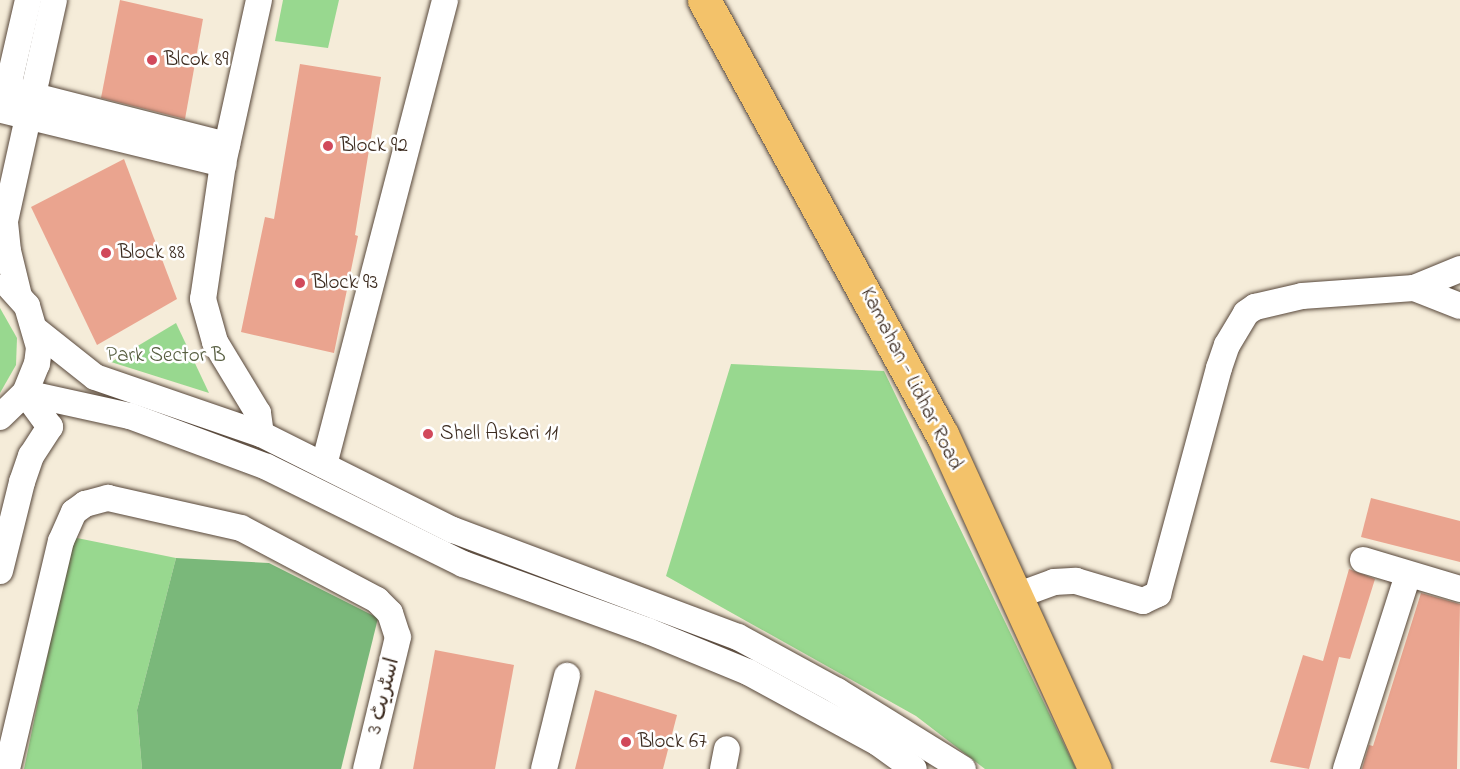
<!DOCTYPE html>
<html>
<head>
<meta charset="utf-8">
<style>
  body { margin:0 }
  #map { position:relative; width:1460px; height:769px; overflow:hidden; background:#f5ecd9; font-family:"Indie Flower","Playpen Sans Arabic",sans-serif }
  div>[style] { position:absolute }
  .green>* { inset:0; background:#98d88f }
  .forest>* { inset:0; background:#7ab87a }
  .building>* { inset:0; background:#eaa48f }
  .roads { filter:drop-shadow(0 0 2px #57473a) drop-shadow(0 0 2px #57473a) }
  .minor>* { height:26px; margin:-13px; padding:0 13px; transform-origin:13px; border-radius:13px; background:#fff }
  .major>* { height:33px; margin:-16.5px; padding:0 16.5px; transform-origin:16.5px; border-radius:16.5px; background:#f3c26a }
  .dots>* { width:16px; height:16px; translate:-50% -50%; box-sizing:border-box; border:3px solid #fff; border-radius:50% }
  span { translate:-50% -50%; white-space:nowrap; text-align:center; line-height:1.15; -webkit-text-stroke:5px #fff; paint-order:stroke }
  .poi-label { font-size:21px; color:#3b2a1e }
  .left { translate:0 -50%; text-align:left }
  .park-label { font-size:21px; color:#575e40 }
  .street-label { font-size:21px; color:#3b2a1e }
</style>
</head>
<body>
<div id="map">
  <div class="green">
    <i style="clip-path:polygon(283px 0,339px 0,328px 48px,275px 41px)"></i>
    <i style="clip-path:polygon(0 308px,17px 338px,16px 365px,0 393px)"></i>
    <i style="clip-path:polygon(176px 323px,209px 393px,111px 362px)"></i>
    <i style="clip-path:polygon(731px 364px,884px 371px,1076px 769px,985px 769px,916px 716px,666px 576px)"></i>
    <i style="clip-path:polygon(72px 537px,176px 558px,137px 710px,142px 769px,24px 769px)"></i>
  </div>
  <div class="forest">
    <i style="clip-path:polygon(176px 558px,269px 563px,378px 618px,341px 769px,142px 769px,137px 710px)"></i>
  </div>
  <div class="building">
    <i style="clip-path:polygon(120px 0,203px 19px,185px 119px,101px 98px)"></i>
    <i style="clip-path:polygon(300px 64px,381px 77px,355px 235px,358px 236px,334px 353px,241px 332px,265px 217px,274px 219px)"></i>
    <i style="clip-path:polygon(124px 159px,177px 299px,97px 345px,31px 207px)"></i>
    <i style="clip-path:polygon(1371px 498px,1460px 521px,1460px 562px,1361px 537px)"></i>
    <i style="clip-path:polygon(1349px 569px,1375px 579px,1350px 659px,1339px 657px,1309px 769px,1270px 762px,1303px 655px,1323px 661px)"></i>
    <i style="clip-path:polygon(1421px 593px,1460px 604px,1457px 769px,1362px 769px,1369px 745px,1373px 746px)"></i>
    <i style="clip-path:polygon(435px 650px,514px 665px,495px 769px,413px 769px)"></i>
    <i style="clip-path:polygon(595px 690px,677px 715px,663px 769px,575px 769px)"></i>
  </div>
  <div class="roads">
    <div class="minor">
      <i style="left:259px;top:0;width:168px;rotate:102.4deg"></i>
      <i style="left:223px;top:164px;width:136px;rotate:98.4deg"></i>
      <i style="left:203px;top:299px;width:45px;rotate:74.4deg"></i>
      <i style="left:215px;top:342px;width:83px;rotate:58.8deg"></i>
      <i style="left:258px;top:413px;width:21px;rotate:82deg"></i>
      <i style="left:7px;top:89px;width:227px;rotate:14.3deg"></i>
      <i style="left:4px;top:104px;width:107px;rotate:-77deg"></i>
      <i style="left:2px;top:110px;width:228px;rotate:13.7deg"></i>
      <i style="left:1414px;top:288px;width:49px;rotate:21.4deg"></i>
      <i style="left:19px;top:296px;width:46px;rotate:-103.7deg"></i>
      <i style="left:8px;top:251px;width:30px;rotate:-96deg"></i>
      <i style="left:5px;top:221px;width:226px;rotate:-77.5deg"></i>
      <i style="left:37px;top:331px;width:74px;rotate:38.4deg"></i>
      <i style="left:95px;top:377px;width:176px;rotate:19deg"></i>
      <i style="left:261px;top:434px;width:215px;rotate:26.6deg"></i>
      <i style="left:453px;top:530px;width:304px;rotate:20.6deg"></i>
      <i style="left:738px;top:637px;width:113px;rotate:28.6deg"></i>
      <i style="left:837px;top:691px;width:148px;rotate:31.8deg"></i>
      <i style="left:25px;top:393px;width:107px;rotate:12.4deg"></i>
      <i style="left:130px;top:416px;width:146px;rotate:20.4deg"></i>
      <i style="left:267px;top:467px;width:219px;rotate:26.3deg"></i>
      <i style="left:463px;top:564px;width:197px;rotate:19.9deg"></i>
      <i style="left:648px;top:631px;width:108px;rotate:22.3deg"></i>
      <i style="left:748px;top:672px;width:148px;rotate:28.6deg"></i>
      <i style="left:878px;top:743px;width:44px;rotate:35.8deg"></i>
      <i style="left:0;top:417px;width:35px;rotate:-44deg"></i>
      <i style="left:25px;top:393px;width:31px;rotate:-68deg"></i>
      <i style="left:37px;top:364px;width:17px;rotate:-83deg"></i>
      <i style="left:39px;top:347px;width:43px;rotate:-106.3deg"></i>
      <i style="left:27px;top:306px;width:28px;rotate:-132deg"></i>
      <i style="left:324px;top:465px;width:480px;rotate:-75.4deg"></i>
      <i style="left:1363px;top:560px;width:101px;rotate:16.6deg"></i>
      <i style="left:0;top:571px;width:92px;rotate:-76.1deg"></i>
      <i style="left:22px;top:482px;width:28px;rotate:-71deg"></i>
      <i style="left:31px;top:456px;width:35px;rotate:-57deg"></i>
      <i style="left:50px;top:427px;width:42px;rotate:-126.3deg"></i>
      <i style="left:1016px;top:596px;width:40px;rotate:-20.2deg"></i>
      <i style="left:1054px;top:582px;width:22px;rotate:-3deg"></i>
      <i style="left:1076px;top:581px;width:70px;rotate:16.6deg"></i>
      <i style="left:1143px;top:601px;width:17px;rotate:-25deg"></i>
      <i style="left:1158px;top:594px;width:234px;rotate:-74.9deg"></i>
      <i style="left:1219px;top:368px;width:24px;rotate:-71deg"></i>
      <i style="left:1227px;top:345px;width:37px;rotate:-59deg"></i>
      <i style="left:1246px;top:313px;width:11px;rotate:-34deg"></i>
      <i style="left:1255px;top:307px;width:48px;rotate:-13.2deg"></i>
      <i style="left:1302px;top:296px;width:112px;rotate:-4.1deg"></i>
      <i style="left:1414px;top:288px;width:50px;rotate:-22.4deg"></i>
      <i style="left:7px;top:769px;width:234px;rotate:-76.7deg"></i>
      <i style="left:61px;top:541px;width:32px;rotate:-66deg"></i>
      <i style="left:74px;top:512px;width:14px;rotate:-36deg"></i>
      <i style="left:85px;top:504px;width:24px;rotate:-15deg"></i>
      <i style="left:108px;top:498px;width:136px;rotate:12.7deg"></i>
      <i style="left:241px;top:528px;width:154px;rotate:27.9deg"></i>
      <i style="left:377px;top:600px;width:18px;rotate:45deg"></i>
      <i style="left:390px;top:613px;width:25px;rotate:72deg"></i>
      <i style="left:398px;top:637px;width:136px;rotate:103.6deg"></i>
      <i style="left:544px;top:769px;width:96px;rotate:-76.1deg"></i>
      <i style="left:723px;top:769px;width:20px;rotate:-79deg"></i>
      <i style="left:1346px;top:769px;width:204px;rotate:-72.3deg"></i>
    </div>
    <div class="major">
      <i style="left:704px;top:0;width:495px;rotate:61.3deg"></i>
      <i style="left:942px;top:434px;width:368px;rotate:65.5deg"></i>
    </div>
  </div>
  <div class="dots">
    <i style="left:152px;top:60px;background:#d1495b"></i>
    <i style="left:328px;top:146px;background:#d1495b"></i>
    <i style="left:106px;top:253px;background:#d1495b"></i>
    <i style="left:300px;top:283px;background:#d1495b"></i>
    <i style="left:428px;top:434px;background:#d1495b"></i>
    <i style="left:626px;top:742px;background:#d1495b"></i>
  </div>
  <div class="poi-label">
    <span class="left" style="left:164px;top:60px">Blcok 89</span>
    <span class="left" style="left:340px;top:146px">Block 92</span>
    <span class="left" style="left:118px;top:253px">Block 88</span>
    <span class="left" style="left:312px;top:283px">Block 93</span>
    <span class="left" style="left:440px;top:434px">Shell Askari 11</span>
    <span class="left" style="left:638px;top:742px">Block 67</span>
  </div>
  <div class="park-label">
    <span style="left:166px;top:356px">Park Sector B</span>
  </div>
  <div class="street-label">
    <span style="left:911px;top:379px;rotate:63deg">Kamahan - Lidhar Road</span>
    <span style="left:384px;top:696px;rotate:-76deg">اسٹریٹ 3</span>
  </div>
</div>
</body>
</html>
